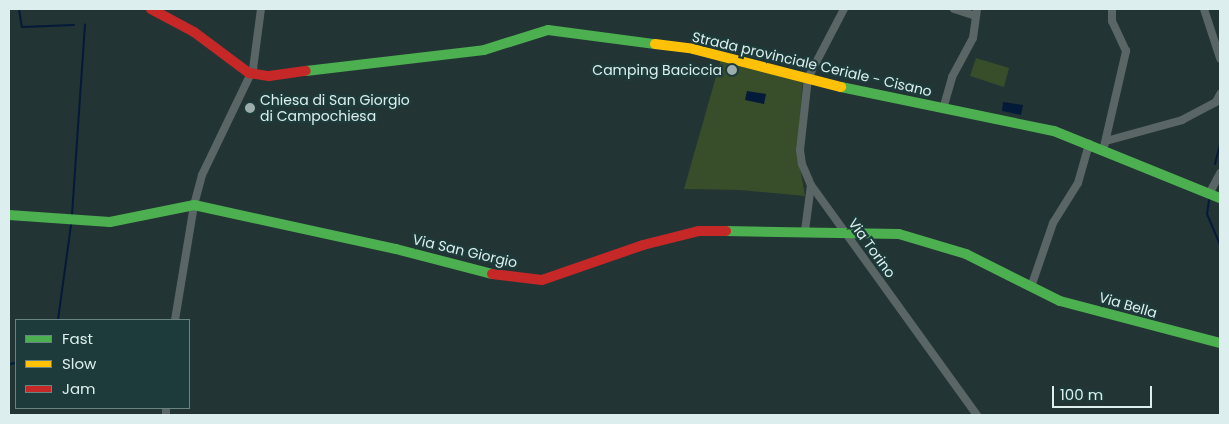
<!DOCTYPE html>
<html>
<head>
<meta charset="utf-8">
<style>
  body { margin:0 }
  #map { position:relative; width:1229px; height:424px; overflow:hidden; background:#233434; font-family:Poppins,sans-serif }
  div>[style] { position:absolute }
  .green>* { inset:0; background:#384e2a }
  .water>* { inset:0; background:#041a39 }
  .stream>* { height:2px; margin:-1px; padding:0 1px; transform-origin:1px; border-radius:1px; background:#041a39 }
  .street>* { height:8px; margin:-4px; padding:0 4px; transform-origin:4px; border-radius:4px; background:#5a6665 }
  .fast>* { height:10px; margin:-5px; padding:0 5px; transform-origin:5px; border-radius:5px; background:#4caf50 }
  .slow>* { height:10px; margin:-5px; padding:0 5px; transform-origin:5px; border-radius:5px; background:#ffc107 }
  .jam>* { height:10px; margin:-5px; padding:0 5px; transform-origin:5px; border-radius:5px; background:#c62828 }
  .dots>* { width:14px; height:14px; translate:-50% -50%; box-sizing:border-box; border:2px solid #1c3b3a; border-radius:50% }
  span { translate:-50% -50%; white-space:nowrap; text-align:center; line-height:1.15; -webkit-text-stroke:4.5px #1c3b3a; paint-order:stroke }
  .street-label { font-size:14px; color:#dee }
  .poi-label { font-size:14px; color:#dee }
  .right { translate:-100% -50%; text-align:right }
  .left { translate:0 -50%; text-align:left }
  .frame { position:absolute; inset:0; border:10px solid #dee; pointer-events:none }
  .legend { position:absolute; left:15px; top:319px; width:175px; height:90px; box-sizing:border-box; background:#1c3b3a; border:1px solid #698382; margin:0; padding:6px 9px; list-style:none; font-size:15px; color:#dee }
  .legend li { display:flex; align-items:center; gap:10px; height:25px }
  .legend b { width:25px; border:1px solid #698382 }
  .scale { position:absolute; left:1052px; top:386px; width:100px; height:22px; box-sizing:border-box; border:2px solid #dee; border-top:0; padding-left:6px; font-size:15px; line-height:18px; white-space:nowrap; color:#dee; -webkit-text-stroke:4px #1c3b3a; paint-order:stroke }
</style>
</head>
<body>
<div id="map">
  <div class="green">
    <i style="clip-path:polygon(976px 58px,1009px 68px,1004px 87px,970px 76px)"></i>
    <i style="clip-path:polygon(721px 59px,803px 80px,797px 150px,805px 196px,740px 190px,684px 189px)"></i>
  </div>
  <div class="water">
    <i style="clip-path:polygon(747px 91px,766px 94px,764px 104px,745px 100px)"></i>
    <i style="clip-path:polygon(1003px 102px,1023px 105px,1021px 115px,1002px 111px)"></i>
  </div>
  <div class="stream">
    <i style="left:19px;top:9px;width:18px;rotate:81deg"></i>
    <i style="left:22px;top:27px;width:52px;rotate:-2.2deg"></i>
    <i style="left:1215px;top:164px;width:21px;rotate:-76deg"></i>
    <i style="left:1209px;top:200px;width:14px;rotate:98deg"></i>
    <i style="left:1207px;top:214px;width:34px;rotate:67deg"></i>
    <i style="left:72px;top:215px;width:191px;rotate:-86.1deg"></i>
    <i style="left:58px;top:320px;width:96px;rotate:-82.2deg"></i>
    <i style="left:9px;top:364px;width:7px;rotate:-8deg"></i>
  </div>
  <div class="street">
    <i style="left:844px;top:9px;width:78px;rotate:117.6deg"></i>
    <i style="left:808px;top:78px;width:72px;rotate:96.3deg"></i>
    <i style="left:800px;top:150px;width:14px;rotate:82deg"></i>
    <i style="left:802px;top:164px;width:23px;rotate:67deg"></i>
    <i style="left:811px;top:185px;width:284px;rotate:54.2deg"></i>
    <i style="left:954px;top:9px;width:22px;rotate:18deg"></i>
    <i style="left:1204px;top:9px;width:52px;rotate:71.9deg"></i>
    <i style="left:943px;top:109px;width:33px;rotate:-74deg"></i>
    <i style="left:952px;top:77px;width:44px;rotate:-61.7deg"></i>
    <i style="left:973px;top:38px;width:29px;rotate:-82deg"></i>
    <i style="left:1106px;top:141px;width:79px;rotate:-15.4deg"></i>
    <i style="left:1182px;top:120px;width:38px;rotate:-28deg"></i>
    <i style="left:1216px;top:102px;width:9px;rotate:-63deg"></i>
    <i style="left:1103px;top:151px;width:103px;rotate:-77deg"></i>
    <i style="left:1126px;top:51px;width:33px;rotate:-115deg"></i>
    <i style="left:1112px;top:21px;width:12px;rotate:-90deg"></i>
    <i style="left:1209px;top:194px;width:24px;rotate:-62deg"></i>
    <i style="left:805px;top:231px;width:46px;rotate:-82.6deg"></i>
    <i style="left:1031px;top:287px;width:68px;rotate:-71deg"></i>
    <i style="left:1053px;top:223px;width:47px;rotate:-58deg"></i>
    <i style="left:1078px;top:183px;width:41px;rotate:-74.2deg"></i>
    <i style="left:175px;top:320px;width:117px;rotate:-80.6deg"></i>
    <i style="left:194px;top:205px;width:31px;rotate:-75deg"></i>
    <i style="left:202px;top:175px;width:118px;rotate:-64.3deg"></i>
    <i style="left:253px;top:69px;width:61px;rotate:-82.4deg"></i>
    <i style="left:166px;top:415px;width:7px;rotate:-90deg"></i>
  </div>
  <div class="fast">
    <i style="left:306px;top:71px;width:179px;rotate:-6.7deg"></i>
    <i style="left:484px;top:50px;width:67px;rotate:-17.4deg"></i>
    <i style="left:548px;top:30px;width:108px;rotate:7.5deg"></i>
    <i style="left:841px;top:87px;width:217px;rotate:11.7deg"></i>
    <i style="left:1054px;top:131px;width:179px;rotate:22deg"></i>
    <i style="left:9px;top:215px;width:101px;rotate:4deg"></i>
    <i style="left:110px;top:222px;width:86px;rotate:-11.4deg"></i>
    <i style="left:194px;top:205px;width:207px;rotate:12.3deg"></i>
    <i style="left:396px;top:249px;width:99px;rotate:14.6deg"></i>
    <i style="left:726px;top:231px;width:173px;rotate:1deg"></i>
    <i style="left:899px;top:234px;width:70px;rotate:16.6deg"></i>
    <i style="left:966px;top:254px;width:105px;rotate:26.6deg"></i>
    <i style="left:1060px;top:301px;width:165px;rotate:14.7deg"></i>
  </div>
  <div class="slow">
    <i style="left:655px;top:44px;width:38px;rotate:7deg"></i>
    <i style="left:693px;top:49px;width:153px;rotate:14.4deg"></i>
  </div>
  <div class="jam">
    <i style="left:151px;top:9px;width:49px;rotate:28.1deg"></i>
    <i style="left:194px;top:32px;width:69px;rotate:36.7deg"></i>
    <i style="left:249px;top:73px;width:20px;rotate:9deg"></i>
    <i style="left:269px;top:76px;width:37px;rotate:-8deg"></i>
    <i style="left:492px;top:274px;width:50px;rotate:6.8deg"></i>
    <i style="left:542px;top:280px;width:107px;rotate:-19.1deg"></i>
    <i style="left:643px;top:245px;width:58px;rotate:-14deg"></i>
    <i style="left:699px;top:231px;width:27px"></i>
  </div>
  <div class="dots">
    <i style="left:732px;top:70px;background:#9cadad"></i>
    <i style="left:250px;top:108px;background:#9cadad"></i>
  </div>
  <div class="street-label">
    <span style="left:812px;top:64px;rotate:13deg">Strada provinciale Ceriale - Cisano</span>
    <span style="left:872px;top:248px;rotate:54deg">Via Torino</span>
    <span style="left:465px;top:251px;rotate:13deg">Via San Giorgio</span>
    <span style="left:1128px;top:305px;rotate:16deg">Via Bella</span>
  </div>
  <div class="poi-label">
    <span class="right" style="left:722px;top:70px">Camping Baciccia</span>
    <span class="left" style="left:260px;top:108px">Chiesa di San Giorgio<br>di Campochiesa</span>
  </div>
  <div class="frame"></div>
  <ul class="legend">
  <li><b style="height:6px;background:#4caf50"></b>Fast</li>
  <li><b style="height:6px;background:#ffc107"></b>Slow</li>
  <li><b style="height:6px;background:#c62828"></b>Jam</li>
  </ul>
  <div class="scale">100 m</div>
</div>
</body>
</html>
